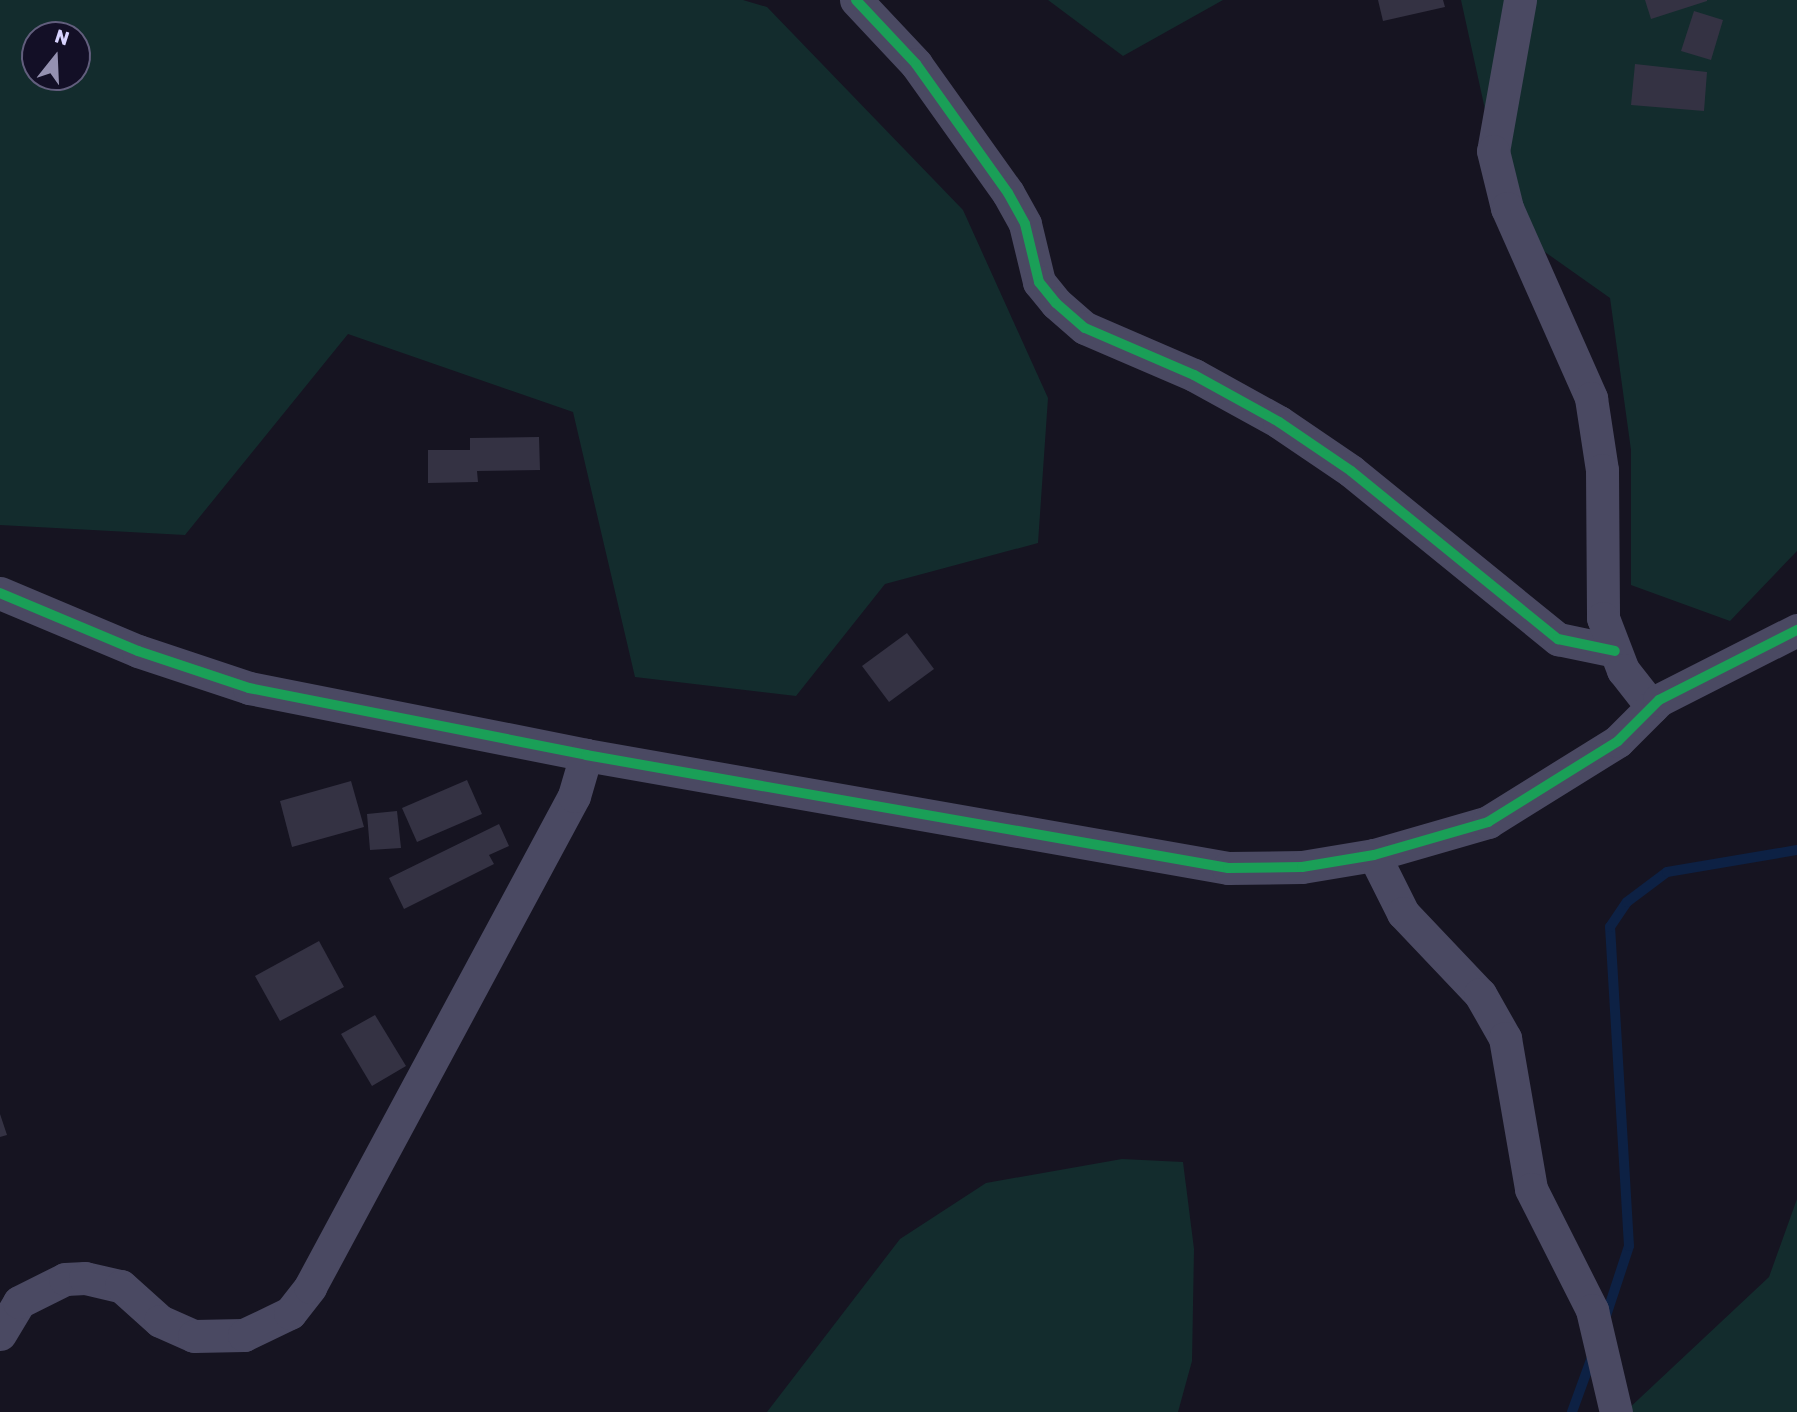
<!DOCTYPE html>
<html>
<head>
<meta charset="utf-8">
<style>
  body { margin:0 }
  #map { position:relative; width:1797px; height:1412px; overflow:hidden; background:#161421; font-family:Rubik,sans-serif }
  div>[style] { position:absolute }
  .green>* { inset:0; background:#132c2d }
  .stream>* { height:10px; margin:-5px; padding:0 5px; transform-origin:5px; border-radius:5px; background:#0d2144 }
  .building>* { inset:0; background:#343243 }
  .minor>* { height:33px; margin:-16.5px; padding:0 16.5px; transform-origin:16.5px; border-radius:16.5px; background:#4a4962 }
  .cycleway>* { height:10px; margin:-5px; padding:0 5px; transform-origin:5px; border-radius:5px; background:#1a9f57 }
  span { translate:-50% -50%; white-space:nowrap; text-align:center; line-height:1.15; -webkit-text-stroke:6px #130f26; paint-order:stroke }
  .north { position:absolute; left:21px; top:21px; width:70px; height:70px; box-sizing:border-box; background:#130f26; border:2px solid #625e7d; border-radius:50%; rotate:18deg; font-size:19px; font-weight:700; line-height:28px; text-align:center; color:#d9d4ff }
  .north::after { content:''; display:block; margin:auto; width:24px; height:32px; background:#9591b1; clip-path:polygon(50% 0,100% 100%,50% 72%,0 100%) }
</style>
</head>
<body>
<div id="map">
  <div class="green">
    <i style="clip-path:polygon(evenodd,0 0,743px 0,767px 7px,963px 210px,1048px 398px,1038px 543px,885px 584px,796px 696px,635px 677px,573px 412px,348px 334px,185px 535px,0 525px,0 0,35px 35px,77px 35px,77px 77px,35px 77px,35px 35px)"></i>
    <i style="clip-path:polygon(1048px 0,1223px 0,1123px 56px)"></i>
    <i style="clip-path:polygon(1461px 0,1797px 0,1797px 551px,1730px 621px,1631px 585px,1631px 450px,1610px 298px,1511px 228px)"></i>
    <i style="clip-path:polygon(1122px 1159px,1183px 1162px,1194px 1249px,1192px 1361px,1178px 1412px,767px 1412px,900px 1239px,986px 1183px)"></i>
    <i style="clip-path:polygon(1797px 1199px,1797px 1412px,1625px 1412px,1769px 1277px)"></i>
  </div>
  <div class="stream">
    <i style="left:1605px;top:1319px;width:77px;rotate:-71.8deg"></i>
    <i style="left:1629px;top:1246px;width:320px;rotate:-93.4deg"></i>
    <i style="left:1610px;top:927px;width:30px;rotate:-56deg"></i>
    <i style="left:1627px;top:902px;width:50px;rotate:-36.9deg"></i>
    <i style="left:1667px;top:872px;width:132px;rotate:-9.6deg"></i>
    <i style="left:1572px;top:1412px;width:59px;rotate:-70deg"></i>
  </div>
  <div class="building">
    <i style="clip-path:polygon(1378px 0,1443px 0,1445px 7px,1383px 21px)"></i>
    <i style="clip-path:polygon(1645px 0,1707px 0,1707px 1px,1651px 19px)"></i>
    <i style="clip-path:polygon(1694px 11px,1723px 20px,1711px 60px,1681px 51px)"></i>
    <i style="clip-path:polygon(1635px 64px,1707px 72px,1704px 111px,1631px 105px)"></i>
    <i style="clip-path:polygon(539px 437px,540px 470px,477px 471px,478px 482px,428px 483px,428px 450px,470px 450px,470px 438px)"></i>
    <i style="clip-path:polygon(907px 633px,934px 669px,889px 702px,862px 666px)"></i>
    <i style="clip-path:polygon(467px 780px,482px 814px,417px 842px,402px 808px)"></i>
    <i style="clip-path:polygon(351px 781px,364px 827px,292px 847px,280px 801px)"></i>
    <i style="clip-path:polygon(397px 811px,401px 848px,370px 850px,367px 814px)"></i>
    <i style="clip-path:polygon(499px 824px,509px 846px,489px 855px,494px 864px,404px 909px,389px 878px)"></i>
    <i style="clip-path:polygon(319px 941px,344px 987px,280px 1021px,255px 976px)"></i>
    <i style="clip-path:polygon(375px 1015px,406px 1066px,372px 1086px,341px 1034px)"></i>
    <i style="clip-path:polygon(0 1114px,7px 1135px,0 1137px)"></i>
  </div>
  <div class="minor">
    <i style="left:856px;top:0;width:88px;rotate:46.8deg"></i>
    <i style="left:916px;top:64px;width:158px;rotate:54.5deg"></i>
    <i style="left:1008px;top:193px;width:35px;rotate:61deg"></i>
    <i style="left:1025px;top:224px;width:60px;rotate:76.4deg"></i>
    <i style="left:1039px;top:282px;width:27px;rotate:51deg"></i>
    <i style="left:1056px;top:303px;width:38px;rotate:41deg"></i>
    <i style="left:1085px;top:328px;width:119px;rotate:23.3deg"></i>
    <i style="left:1194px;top:375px;width:97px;rotate:28.9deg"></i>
    <i style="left:1279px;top:422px;width:87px;rotate:34.2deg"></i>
    <i style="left:1351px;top:471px;width:267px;rotate:39.1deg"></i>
    <i style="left:1558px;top:639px;width:58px;rotate:11.9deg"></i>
    <i style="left:1520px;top:0;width:153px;rotate:100.1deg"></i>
    <i style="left:1493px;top:151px;width:59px;rotate:76.2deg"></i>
    <i style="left:1507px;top:208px;width:208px;rotate:66.1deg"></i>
    <i style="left:1591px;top:398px;width:73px;rotate:81.3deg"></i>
    <i style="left:1602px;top:470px;width:148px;rotate:89.6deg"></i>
    <i style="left:1603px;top:618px;width:56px;rotate:69deg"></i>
    <i style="left:1623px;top:670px;width:47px;rotate:51.9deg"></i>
    <i style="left:0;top:593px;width:150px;rotate:22.8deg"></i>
    <i style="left:138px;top:651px;width:117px;rotate:18.4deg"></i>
    <i style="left:249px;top:688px;width:344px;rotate:11.2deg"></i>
    <i style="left:586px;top:755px;width:652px;rotate:9.98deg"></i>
    <i style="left:1228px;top:868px;width:74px;rotate:-0.8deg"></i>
    <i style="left:1302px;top:867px;width:73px;rotate:-9.5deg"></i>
    <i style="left:1374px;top:855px;width:119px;rotate:-16.1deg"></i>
    <i style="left:1488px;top:822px;width:153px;rotate:-31.9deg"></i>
    <i style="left:1618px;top:741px;width:58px;rotate:-45deg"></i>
    <i style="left:1659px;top:700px;width:155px;rotate:-26.9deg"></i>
    <i style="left:1374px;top:855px;width:65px;rotate:63.4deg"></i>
    <i style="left:1403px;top:913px;width:112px;rotate:46.5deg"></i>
    <i style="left:1480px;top:994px;width:51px;rotate:60.4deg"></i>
    <i style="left:1505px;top:1038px;width:153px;rotate:80.2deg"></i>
    <i style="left:1531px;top:1189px;width:136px;rotate:63.2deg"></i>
    <i style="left:1592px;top:1310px;width:105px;rotate:76.8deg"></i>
    <i style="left:0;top:1334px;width:37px;rotate:-59deg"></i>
    <i style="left:19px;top:1302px;width:51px;rotate:-26.6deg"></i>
    <i style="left:65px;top:1279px;width:20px;rotate:-3deg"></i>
    <i style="left:85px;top:1278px;width:37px;rotate:13deg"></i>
    <i style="left:121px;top:1286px;width:52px;rotate:41.9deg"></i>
    <i style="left:160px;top:1321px;width:37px;rotate:24deg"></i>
    <i style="left:194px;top:1336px;width:50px;rotate:-1.1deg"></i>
    <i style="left:244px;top:1335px;width:51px;rotate:-25.6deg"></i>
    <i style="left:290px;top:1313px;width:33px;rotate:-52deg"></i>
    <i style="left:310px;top:1287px;width:557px;rotate:-61.73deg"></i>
    <i style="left:574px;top:796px;width:43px;rotate:-73.7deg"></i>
  </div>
  <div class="cycleway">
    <i style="left:856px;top:0;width:88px;rotate:46.8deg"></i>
    <i style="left:916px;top:64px;width:158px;rotate:54.5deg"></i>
    <i style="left:1008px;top:193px;width:35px;rotate:61deg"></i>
    <i style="left:1025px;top:224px;width:60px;rotate:76.4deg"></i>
    <i style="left:1039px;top:282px;width:27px;rotate:51deg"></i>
    <i style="left:1056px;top:303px;width:38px;rotate:41deg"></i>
    <i style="left:1085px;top:328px;width:119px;rotate:23.3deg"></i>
    <i style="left:1194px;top:375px;width:97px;rotate:28.9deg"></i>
    <i style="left:1279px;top:422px;width:87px;rotate:34.2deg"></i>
    <i style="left:1351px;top:471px;width:267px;rotate:39.1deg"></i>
    <i style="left:1558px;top:639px;width:58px;rotate:11.9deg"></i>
    <i style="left:0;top:593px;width:150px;rotate:22.8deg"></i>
    <i style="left:138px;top:651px;width:117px;rotate:18.4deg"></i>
    <i style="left:249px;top:688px;width:344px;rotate:11.2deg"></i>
    <i style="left:586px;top:755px;width:652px;rotate:9.98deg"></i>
    <i style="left:1228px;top:868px;width:74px;rotate:-0.8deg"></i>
    <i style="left:1302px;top:867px;width:73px;rotate:-9.5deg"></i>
    <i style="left:1374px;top:855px;width:119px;rotate:-16.1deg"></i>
    <i style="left:1488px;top:822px;width:153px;rotate:-31.9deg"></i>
    <i style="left:1618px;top:741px;width:58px;rotate:-45deg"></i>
    <i style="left:1659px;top:700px;width:155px;rotate:-26.9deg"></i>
  </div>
  <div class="north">N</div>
</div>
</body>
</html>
